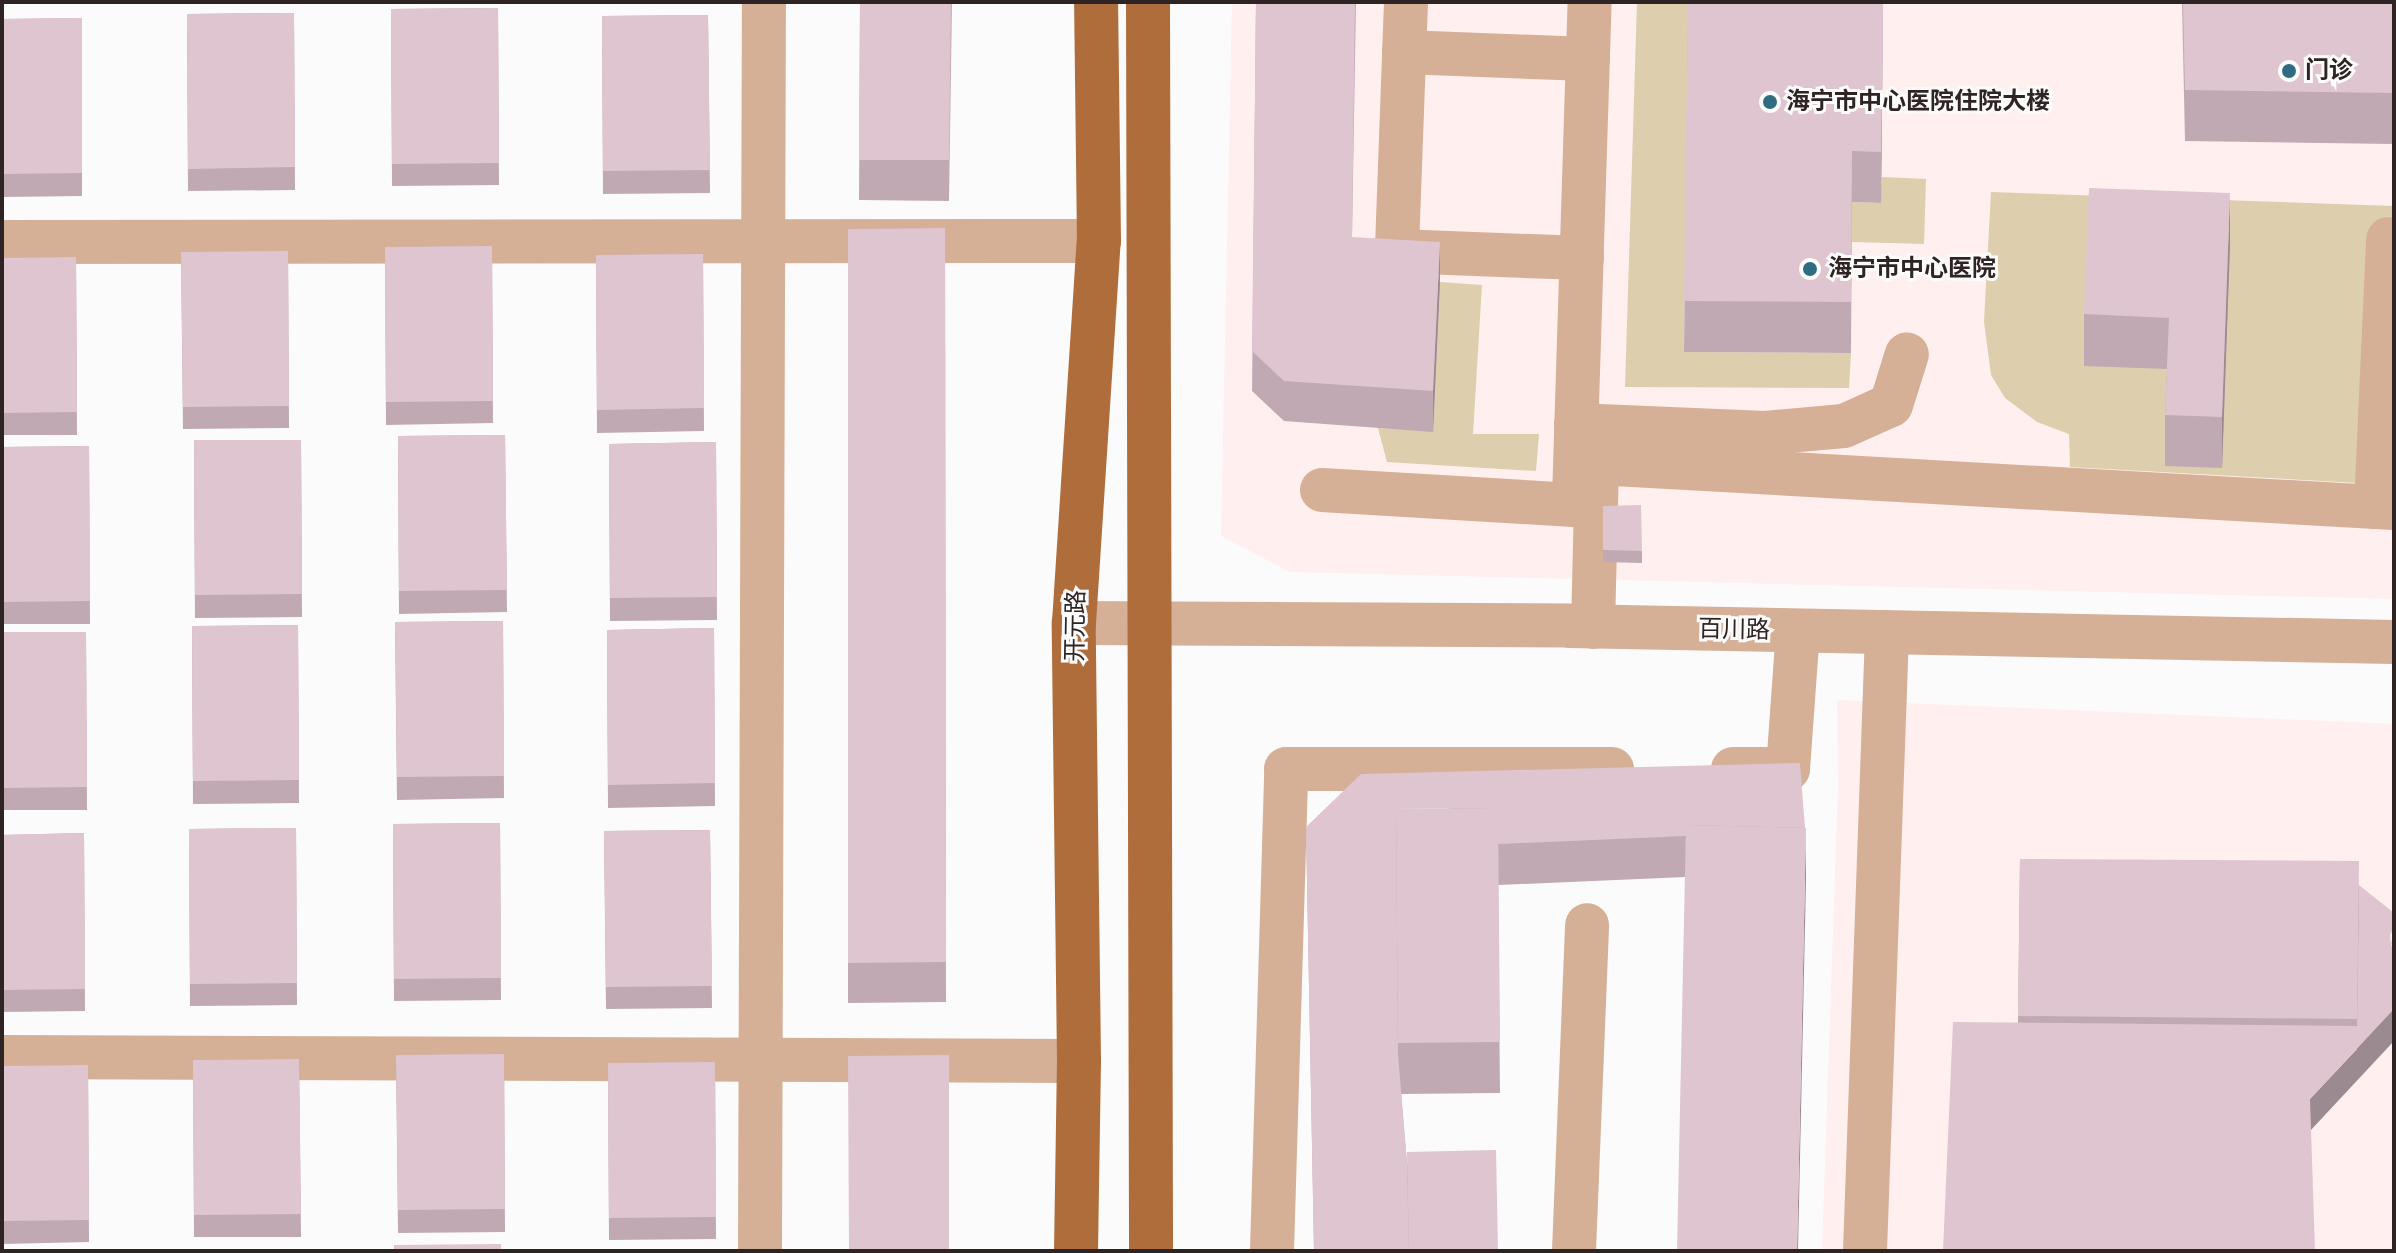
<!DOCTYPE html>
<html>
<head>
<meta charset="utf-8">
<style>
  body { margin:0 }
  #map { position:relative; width:2396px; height:1253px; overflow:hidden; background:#fbfbfb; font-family:"Nunito Sans","Noto Sans SC",sans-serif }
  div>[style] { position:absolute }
  .built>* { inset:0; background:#ffefee }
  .green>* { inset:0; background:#ddcead }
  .minor>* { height:44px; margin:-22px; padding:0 22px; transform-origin:22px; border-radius:22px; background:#d5af96 }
  .major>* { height:44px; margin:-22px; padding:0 22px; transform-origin:22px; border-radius:22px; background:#b06d3c }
  .wall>* { inset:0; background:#c0a9b2 }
  .shaded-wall>* { inset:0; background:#9c8a91 }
  .building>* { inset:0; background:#dfc5cf }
  .dots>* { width:22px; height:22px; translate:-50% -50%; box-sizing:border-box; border:4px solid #fbfbfb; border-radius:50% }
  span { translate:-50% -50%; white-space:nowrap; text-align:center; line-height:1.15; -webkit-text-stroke:6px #fbfbfb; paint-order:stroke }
  .poi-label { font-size:24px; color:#2e2423; font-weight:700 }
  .left { translate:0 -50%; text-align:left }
  .street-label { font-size:24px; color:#2e2423 }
  .frame { position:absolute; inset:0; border:4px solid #2e2423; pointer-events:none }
</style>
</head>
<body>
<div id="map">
  <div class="built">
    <i style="clip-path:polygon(1232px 2px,2394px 2px,2394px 599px,1290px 572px,1221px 536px)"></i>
    <i style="clip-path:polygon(1837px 700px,2394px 724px,2394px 1251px,1822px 1251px,1838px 786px)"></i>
  </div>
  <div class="green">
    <i style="clip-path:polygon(1637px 2px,1688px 2px,1684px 352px,1851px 353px,1849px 388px,1625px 387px)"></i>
    <i style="clip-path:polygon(1882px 177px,1926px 179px,1924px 244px,1852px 242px,1852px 202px,1880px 203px)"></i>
    <i style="clip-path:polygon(1991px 192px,2394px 206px,2394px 485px,2070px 467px,2069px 434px,2037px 422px,2005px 398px,1991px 375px,1984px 322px)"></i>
    <i style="clip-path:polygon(1440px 282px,1482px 285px,1473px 434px,1539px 434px,1536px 471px,1387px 462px,1378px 428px,1433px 431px)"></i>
  </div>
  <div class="minor">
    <i style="left:1406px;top:2px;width:249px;rotate:92.1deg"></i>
    <i style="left:1397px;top:251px;width:185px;rotate:2.2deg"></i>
    <i style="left:1404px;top:52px;width:184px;rotate:2.2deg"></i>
    <i style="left:2px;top:242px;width:1097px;rotate:-0.05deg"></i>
    <i style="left:1576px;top:425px;width:189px;rotate:2.4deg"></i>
    <i style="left:1765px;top:433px;width:79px;rotate:-5.1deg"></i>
    <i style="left:1844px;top:426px;width:51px;rotate:-24.1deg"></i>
    <i style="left:1891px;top:405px;width:53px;rotate:-72.6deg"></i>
    <i style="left:1322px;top:490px;width:252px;rotate:3.4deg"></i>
    <i style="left:1574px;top:499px;width:497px;rotate:-88.2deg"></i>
    <i style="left:2376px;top:507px;width:268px;rotate:-87.4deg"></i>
    <i style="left:1074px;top:623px;width:496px;rotate:0.3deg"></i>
    <i style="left:1570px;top:626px;width:824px;rotate:1.11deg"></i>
    <i style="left:1593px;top:627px;width:164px;rotate:-88.6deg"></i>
    <i style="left:1597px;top:463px;width:798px;rotate:3.23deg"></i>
    <i style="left:1733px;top:769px;width:55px"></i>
    <i style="left:1788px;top:769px;width:138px;rotate:-85.9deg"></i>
    <i style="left:2px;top:1057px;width:1077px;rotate:0.21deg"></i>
    <i style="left:760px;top:1251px;width:1249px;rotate:-89.82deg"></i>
    <i style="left:1272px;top:1251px;width:482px;rotate:-88.3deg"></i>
    <i style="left:1286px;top:769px;width:326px"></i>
    <i style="left:1574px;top:1251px;width:326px;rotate:-87.7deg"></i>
    <i style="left:1865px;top:1251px;width:619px;rotate:-87.96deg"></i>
  </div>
  <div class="major">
    <i style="left:1148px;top:2px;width:1249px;rotate:89.86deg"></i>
    <i style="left:1076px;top:1251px;width:190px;rotate:-89.1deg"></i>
    <i style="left:1079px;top:1061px;width:438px;rotate:-90.7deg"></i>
    <i style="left:1074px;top:623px;width:383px;rotate:-86.3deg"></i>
    <i style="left:1099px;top:241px;width:239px;rotate:-90.7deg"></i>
  </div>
  <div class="wall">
    <i style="clip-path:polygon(2px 2px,83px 2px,83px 3px,2px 4px)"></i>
    <i style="clip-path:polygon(860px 2px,952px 2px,949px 201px,859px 200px)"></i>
    <i style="clip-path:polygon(1256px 2px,1356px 2px,1352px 237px,1440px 282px,1433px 432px,1284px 421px,1252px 391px)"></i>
    <i style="clip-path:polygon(1688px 2px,1883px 2px,1881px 203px,1852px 202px,1851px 353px,1684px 352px)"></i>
    <i style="clip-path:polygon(2182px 2px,2394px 2px,2394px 144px,2185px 141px)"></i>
    <i style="clip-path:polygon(498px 8px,499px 185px,392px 186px,391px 9px)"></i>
    <i style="clip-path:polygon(294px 13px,295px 190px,188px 191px,187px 14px)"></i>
    <i style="clip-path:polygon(708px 15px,710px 193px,603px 194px,602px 16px)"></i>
    <i style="clip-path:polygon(82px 18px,82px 196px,2px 197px,2px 19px)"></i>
    <i style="clip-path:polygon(945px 228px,946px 1002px,848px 1003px,848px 229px)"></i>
    <i style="clip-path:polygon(2230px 244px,2222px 468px,2165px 466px,2165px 415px,2167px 369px,2084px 366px,2084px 314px)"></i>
    <i style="clip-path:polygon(492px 246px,493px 423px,386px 425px,385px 247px)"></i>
    <i style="clip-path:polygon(288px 251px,289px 428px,183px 429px,181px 252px)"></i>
    <i style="clip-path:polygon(703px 254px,704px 431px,597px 433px,596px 255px)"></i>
    <i style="clip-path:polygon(76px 257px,77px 435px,2px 435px,2px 258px)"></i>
    <i style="clip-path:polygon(505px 435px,507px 612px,399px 614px,398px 436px)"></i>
    <i style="clip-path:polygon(194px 440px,301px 440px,302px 617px,195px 618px)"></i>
    <i style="clip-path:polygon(716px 442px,717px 620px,610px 621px,609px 444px)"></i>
    <i style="clip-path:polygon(89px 446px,90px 624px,2px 624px,2px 447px)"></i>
    <i style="clip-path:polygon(1603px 506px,1642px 551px,1642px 563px,1603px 562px)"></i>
    <i style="clip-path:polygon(503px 621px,504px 798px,397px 800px,395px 622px)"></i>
    <i style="clip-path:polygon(298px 625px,299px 803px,193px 804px,192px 626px)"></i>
    <i style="clip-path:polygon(714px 628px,715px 806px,608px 808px,607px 630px)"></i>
    <i style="clip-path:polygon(2px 632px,86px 632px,87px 810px,2px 810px)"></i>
    <i style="clip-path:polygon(1800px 763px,1806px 879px,1685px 877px,1498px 885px,1500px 1093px,1401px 1094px,1407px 1163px,1498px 1251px,1314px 1251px,1306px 827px)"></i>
    <i style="clip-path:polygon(500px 823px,501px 1000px,394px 1001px,393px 824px)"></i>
    <i style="clip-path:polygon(296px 828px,297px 1005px,190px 1006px,189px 829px)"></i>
    <i style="clip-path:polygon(710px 830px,712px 1008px,606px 1009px,604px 831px)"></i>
    <i style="clip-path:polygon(84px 833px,85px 1011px,2px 1012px,2px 835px)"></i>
    <i style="clip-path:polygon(2020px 859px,2359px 886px,2394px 1041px,2018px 1023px)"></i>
    <i style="clip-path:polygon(504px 1054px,505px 1232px,398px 1233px,396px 1055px)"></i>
    <i style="clip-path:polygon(299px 1059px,301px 1237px,194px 1237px,193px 1060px)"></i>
    <i style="clip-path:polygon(715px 1062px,716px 1239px,609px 1240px,608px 1063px)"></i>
    <i style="clip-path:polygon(88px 1065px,89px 1242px,2px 1244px,2px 1066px)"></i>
  </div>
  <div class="shaded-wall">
    <i style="clip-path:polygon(1883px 2px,1881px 203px,1881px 152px)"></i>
    <i style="clip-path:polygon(2230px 193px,2230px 244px,2222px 468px,2222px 417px)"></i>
    <i style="clip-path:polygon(1440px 242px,1440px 282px,1433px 432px,1433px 391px)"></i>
    <i style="clip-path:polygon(1806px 828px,1806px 879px,1798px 1251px,1797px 1251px)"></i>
    <i style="clip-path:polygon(2359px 901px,2394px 1009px,2394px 1041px,2310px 1131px,2310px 1099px,2357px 1049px)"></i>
  </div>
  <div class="building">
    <i style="clip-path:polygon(860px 2px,951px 2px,949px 160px,859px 160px)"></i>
    <i style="clip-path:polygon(1256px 2px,1355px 2px,1352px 237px,1440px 242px,1433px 391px,1284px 381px,1252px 351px)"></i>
    <i style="clip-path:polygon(1688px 2px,1883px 2px,1881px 152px,1852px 151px,1851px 302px,1684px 301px)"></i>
    <i style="clip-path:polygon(2183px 2px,2394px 2px,2394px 93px,2185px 90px)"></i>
    <i style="clip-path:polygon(498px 8px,499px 163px,392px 164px,391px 9px)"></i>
    <i style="clip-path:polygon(294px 13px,295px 167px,188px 169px,187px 14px)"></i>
    <i style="clip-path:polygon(708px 15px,710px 170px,603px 171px,602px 16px)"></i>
    <i style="clip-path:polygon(82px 18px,82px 173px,2px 174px,2px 19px)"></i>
    <i style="clip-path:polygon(2089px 188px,2230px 193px,2222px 417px,2165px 415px,2169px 318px,2084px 314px)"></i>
    <i style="clip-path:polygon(945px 228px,946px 962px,848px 963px,848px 229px)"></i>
    <i style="clip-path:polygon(492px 246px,493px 401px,386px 402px,385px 247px)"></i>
    <i style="clip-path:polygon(288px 251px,289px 406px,183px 407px,181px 252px)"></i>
    <i style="clip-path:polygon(703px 254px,704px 408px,597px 410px,596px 255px)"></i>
    <i style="clip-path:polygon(76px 257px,77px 412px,2px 413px,2px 258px)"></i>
    <i style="clip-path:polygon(505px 435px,507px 590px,399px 591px,398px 436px)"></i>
    <i style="clip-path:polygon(194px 440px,301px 440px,302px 594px,195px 595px)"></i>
    <i style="clip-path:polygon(716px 442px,717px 597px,610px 598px,609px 444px)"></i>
    <i style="clip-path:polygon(89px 446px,90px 601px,2px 602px,2px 447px)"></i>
    <i style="clip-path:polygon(1641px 505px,1642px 551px,1603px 550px,1603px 506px)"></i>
    <i style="clip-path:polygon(503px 621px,504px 776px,397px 777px,395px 622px)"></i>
    <i style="clip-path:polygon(298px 625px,299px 780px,193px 781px,192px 626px)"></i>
    <i style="clip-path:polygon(714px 628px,715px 783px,608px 785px,607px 630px)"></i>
    <i style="clip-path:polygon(2px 632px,86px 632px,87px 787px,2px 788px)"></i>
    <i style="clip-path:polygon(1800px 763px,1805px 828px,1686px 825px,1686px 836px,1498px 844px,1498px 808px,1396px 809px,1398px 1054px,1407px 1163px,1409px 1251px,1314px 1251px,1306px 827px,1361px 774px)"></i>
    <i style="clip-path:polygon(1498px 808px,1500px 1042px,1398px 1043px,1396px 809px)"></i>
    <i style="clip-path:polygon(500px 823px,501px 978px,394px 979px,393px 824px)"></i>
    <i style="clip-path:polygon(1686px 825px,1806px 828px,1797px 1251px,1677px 1251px)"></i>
    <i style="clip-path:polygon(296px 828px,297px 983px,190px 984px,189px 829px)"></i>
    <i style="clip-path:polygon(710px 830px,712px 986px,606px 987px,604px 831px)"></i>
    <i style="clip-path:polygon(84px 833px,85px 989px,2px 990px,2px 835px)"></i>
    <i style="clip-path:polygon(2020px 859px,2359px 861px,2357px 1019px,2018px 1016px)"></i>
    <i style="clip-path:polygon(2359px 885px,2394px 913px,2394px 927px,2390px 935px,2391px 945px,2394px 950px,2394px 1009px,2310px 1099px,2315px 1251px,1943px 1251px,1953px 1022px,2357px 1026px)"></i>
    <i style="clip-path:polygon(2394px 934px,2394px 950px,2391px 943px)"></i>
    <i style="clip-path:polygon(504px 1054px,505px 1209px,398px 1210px,396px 1055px)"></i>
    <i style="clip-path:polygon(949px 1055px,949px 1251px,849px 1251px,848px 1056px)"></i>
    <i style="clip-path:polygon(299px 1059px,301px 1214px,194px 1215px,193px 1060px)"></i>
    <i style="clip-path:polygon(715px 1062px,716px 1217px,609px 1218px,608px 1063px)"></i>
    <i style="clip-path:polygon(88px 1065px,89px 1220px,2px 1221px,2px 1066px)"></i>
    <i style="clip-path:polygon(1496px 1150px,1498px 1251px,1409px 1251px,1407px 1152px)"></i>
    <i style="clip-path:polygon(501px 1244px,501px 1251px,394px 1251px,394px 1245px)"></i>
    <i style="clip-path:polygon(297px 1249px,297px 1251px,190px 1251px,190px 1250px)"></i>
  </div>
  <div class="dots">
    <i style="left:2289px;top:71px;background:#2f6c82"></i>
    <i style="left:1770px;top:102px;background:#2f6c82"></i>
    <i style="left:1810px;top:269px;background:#2f6c82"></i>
  </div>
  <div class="poi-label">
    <span class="left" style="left:2305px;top:71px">门诊</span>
    <span class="left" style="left:1786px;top:102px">海宁市中心医院住院大楼</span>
    <span class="left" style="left:1828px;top:269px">海宁市中心医院</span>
  </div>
  <div class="street-label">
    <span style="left:1076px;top:626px;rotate:-89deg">开元路</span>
    <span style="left:1734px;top:630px;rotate:1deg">百川路</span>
  </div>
  <div class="frame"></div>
</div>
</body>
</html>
